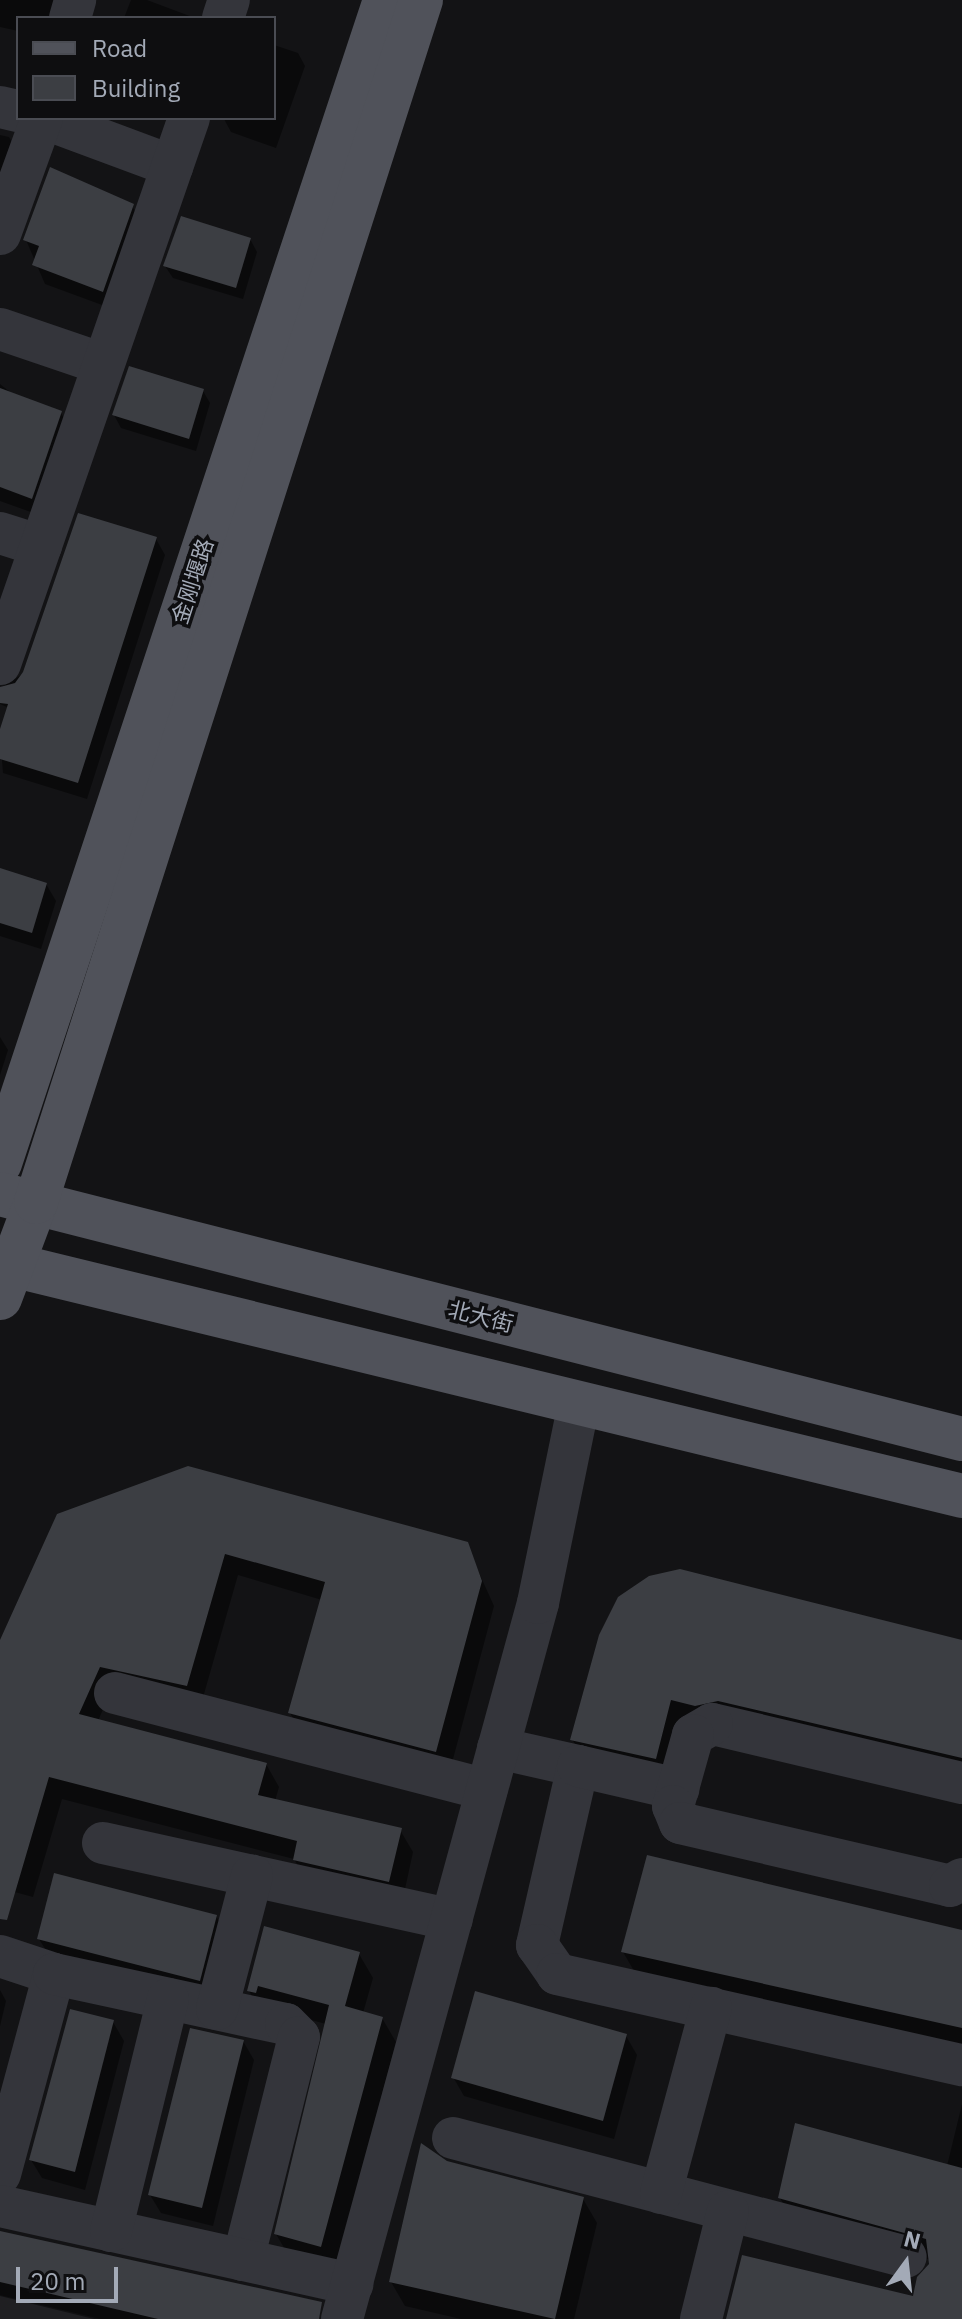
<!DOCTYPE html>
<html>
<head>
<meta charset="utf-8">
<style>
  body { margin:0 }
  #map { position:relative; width:962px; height:2319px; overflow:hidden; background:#131315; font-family:"IBM Plex Sans","Noto Sans SC",sans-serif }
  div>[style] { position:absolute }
  .built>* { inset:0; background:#1f1f22 }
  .shadow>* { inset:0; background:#0007 }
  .building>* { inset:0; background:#3c3e43 }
  .minor>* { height:42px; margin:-21px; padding:0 21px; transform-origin:21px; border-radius:21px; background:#34353b }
  .major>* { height:44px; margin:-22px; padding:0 22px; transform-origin:22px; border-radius:22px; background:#50525a }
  span { translate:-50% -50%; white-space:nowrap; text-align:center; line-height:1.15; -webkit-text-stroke:7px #0e0e10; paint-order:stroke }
  .street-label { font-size:22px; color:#a3aab7 }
  .legend { position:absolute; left:16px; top:16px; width:260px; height:104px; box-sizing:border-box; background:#0e0e10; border:2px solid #4a4c53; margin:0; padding:10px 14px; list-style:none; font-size:24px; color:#a3aab7 }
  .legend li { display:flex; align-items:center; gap:16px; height:40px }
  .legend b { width:40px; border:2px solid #4a4c53 }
  .north { position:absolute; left:866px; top:2223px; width:80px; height:80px; -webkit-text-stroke:6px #0e0e10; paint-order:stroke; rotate:15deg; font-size:22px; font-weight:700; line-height:32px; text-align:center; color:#a3aab7 }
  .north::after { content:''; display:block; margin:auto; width:28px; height:36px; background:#a3aab7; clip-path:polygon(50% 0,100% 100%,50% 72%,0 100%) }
  .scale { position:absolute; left:16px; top:2267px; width:102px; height:36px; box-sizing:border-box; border:4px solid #a3aab7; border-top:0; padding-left:10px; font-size:24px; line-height:28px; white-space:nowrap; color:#a3aab7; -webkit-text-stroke:6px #0e0e10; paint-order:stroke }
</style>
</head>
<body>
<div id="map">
  <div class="built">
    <i style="clip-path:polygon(0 2295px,101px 2319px,0 2319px)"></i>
  </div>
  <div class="shadow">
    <i style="clip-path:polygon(0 0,70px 0,63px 18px,18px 18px,18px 31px,0 27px)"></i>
    <i style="clip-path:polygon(131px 0,147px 0,195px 18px,124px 18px)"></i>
    <i style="clip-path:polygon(274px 45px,298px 53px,305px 66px,276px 148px,231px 132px,224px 119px,274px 118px)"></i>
    <i style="clip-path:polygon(0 135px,9px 137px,20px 156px,0 199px)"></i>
    <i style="clip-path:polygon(132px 206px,143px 225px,113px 309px,45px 284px,26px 240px)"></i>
    <i style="clip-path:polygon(250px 239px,257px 252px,243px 299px,173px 278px,165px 266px)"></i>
    <i style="clip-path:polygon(0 384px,15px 396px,61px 413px,72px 432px,42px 516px,0 501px)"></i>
    <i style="clip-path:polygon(203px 391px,210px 403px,196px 451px,121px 428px,114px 415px)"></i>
    <i style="clip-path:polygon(156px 539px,165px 555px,87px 799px,3px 773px,0 735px,9px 708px,0 704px,0 688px,24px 673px)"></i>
    <i style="clip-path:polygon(0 870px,46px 884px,56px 901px,41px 949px,0 936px)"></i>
    <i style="clip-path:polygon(0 1037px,8px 1050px,0 1075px)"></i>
    <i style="clip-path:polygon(58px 1516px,466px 1544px,494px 1606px,449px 1774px,303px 1736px,290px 1713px,322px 1600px,238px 1575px,200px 1708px,112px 1688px,98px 1721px,266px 1764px,279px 1787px,275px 1801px,400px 1830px,413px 1852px,402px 1903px,308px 1883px,294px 1859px,62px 1799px,33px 1897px,0 1888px,0 1645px)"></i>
    <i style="clip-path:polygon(601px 1636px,962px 1642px,962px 1778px,732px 1724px,669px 1782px,586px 1763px,572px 1739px)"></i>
    <i style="clip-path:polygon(216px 1916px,227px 1935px,210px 1999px,50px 1957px,39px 1939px)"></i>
    <i style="clip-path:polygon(265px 1928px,359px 1954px,373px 1978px,363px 2013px,382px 2018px,396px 2042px,335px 2270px,290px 2258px,276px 2234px,326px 2024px,271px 2009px,263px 2015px,249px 1991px)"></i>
    <i style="clip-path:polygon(962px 1932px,962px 2048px,637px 1976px,623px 1952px)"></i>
    <i style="clip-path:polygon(0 1990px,6px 2001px,0 2026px)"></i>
    <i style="clip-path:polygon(113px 2022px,124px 2041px,85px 2190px,42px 2178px,31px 2160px)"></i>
    <i style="clip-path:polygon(626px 2036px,637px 2055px,614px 2139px,464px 2096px,453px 2077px)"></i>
    <i style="clip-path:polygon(243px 2041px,254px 2060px,213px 2226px,161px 2213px,150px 2195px)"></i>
    <i style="clip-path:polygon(962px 2104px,962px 2319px,728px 2319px,914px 2298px,931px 2260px,794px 2222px,780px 2198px,947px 2166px)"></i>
    <i style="clip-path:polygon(446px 2163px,583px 2199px,597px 2223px,574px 2319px,461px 2319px,405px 2306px,391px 2282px)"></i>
    <i style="clip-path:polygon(0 2233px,315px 2319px,94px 2319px,0 2296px)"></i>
  </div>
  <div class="building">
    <i style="clip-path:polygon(50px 167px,134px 204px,103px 292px,32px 265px,39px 246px,23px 240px)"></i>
    <i style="clip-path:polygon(181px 216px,251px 238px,236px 288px,163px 266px)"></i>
    <i style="clip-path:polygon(129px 366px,204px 389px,189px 439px,112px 415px)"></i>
    <i style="clip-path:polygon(0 388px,62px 411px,32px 499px,0 487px)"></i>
    <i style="clip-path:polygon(78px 513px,157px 537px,78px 783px,0 759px,0 729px,8px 704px,0 703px,0 687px,15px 683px,23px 672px)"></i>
    <i style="clip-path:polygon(0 868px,47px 883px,32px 933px,0 923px)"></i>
    <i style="clip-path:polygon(188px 1466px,468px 1542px,482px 1581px,436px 1752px,288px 1713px,325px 1582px,225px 1554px,187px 1686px,100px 1667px,79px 1714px,267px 1763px,258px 1795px,402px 1828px,389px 1882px,293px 1860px,297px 1841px,49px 1777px,7px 1920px,0 1919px,0 1640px,57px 1514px)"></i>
    <i style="clip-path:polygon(680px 1569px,962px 1640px,962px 1758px,718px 1701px,695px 1706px,671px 1700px,656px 1759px,570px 1740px,599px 1635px,618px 1597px,649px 1576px)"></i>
    <i style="clip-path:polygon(647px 1855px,962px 1930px,962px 2028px,621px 1952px)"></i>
    <i style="clip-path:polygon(54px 1873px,217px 1915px,200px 1981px,37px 1939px)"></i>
    <i style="clip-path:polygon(264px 1926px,360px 1952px,345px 2006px,383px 2017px,321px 2247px,274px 2234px,329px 2005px,258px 1986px,256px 1993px,247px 1991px)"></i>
    <i style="clip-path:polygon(475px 1991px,627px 2034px,603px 2121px,451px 2078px)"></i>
    <i style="clip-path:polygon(70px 2009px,114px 2020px,75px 2172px,29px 2160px)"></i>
    <i style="clip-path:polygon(190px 2028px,244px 2040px,202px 2208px,148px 2195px)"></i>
    <i style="clip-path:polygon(795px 2123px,962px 2168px,962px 2319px,726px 2319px,742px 2255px,913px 2296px,917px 2277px,929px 2264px,926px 2239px,778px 2198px)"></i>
    <i style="clip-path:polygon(421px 2143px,447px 2161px,584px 2197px,555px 2319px,389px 2282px)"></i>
    <i style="clip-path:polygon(0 2231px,322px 2302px,319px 2319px,158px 2319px,0 2282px)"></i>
  </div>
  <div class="minor">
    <i style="left:70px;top:18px;width:19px;rotate:-74deg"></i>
    <i style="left:223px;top:18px;width:19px;rotate:-72deg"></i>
    <i style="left:0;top:107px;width:18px;rotate:13deg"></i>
    <i style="left:43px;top:118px;width:138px;rotate:20.4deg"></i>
    <i style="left:0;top:234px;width:123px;rotate:-70.1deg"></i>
    <i style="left:0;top:329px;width:109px;rotate:18.8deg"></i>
    <i style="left:0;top:533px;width:43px;rotate:17.6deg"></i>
    <i style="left:0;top:664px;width:578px;rotate:-70.91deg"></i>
    <i style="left:115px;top:1693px;width:384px;rotate:14.6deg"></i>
    <i style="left:498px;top:1748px;width:82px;rotate:12.7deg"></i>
    <i style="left:578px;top:1766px;width:184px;rotate:102.9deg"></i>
    <i style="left:537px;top:1945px;width:35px;rotate:55deg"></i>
    <i style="left:557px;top:1974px;width:415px;rotate:12.7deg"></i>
    <i style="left:578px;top:1766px;width:103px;rotate:13deg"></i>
    <i style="left:962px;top:1783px;width:257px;rotate:-166.7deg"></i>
    <i style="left:712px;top:1724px;width:22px;rotate:150deg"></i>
    <i style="left:693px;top:1735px;width:74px;rotate:105.7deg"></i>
    <i style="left:673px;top:1806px;width:18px;rotate:68deg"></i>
    <i style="left:680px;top:1823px;width:277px;rotate:13.1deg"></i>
    <i style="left:950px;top:1886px;width:14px;rotate:-30deg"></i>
    <i style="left:103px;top:1843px;width:357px;rotate:12.4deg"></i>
    <i style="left:0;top:1956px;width:57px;rotate:18.4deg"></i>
    <i style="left:54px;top:1974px;width:207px;rotate:105.1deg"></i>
    <i style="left:54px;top:1974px;width:237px;rotate:12.2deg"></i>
    <i style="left:286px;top:2024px;width:18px;rotate:45deg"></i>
    <i style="left:299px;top:2037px;width:230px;rotate:104.1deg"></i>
    <i style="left:217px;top:2009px;width:138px;rotate:-75.3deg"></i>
    <i style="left:453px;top:2138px;width:468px;rotate:14.7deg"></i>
    <i style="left:661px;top:2193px;width:192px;rotate:-74.9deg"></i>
    <i style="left:0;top:2206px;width:361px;rotate:12.5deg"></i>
    <i style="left:111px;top:2231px;width:239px;rotate:-76.2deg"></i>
    <i style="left:342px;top:2319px;width:742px;rotate:-74.69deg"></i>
    <i style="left:538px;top:1603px;width:203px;rotate:-78.4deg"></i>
    <i style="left:701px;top:2319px;width:111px;rotate:-76deg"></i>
  </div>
  <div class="major">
    <i style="left:0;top:1163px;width:1225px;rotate:-71.68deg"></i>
    <i style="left:0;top:1194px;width:993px;rotate:14.29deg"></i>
    <i style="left:0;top:1262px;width:990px;rotate:13.67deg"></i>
    <i style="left:0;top:1298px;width:103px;rotate:-69.4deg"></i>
    <i style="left:36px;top:1202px;width:1262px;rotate:-72.24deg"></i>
  </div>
  <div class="street-label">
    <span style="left:192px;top:581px;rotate:-72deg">金刚堰路</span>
    <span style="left:481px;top:1316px;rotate:14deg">北大街</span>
  </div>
  <ul class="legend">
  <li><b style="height:10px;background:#50525a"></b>Road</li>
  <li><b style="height:22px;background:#3c3e43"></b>Building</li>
  </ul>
  <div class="north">N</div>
  <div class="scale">20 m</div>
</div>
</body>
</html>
